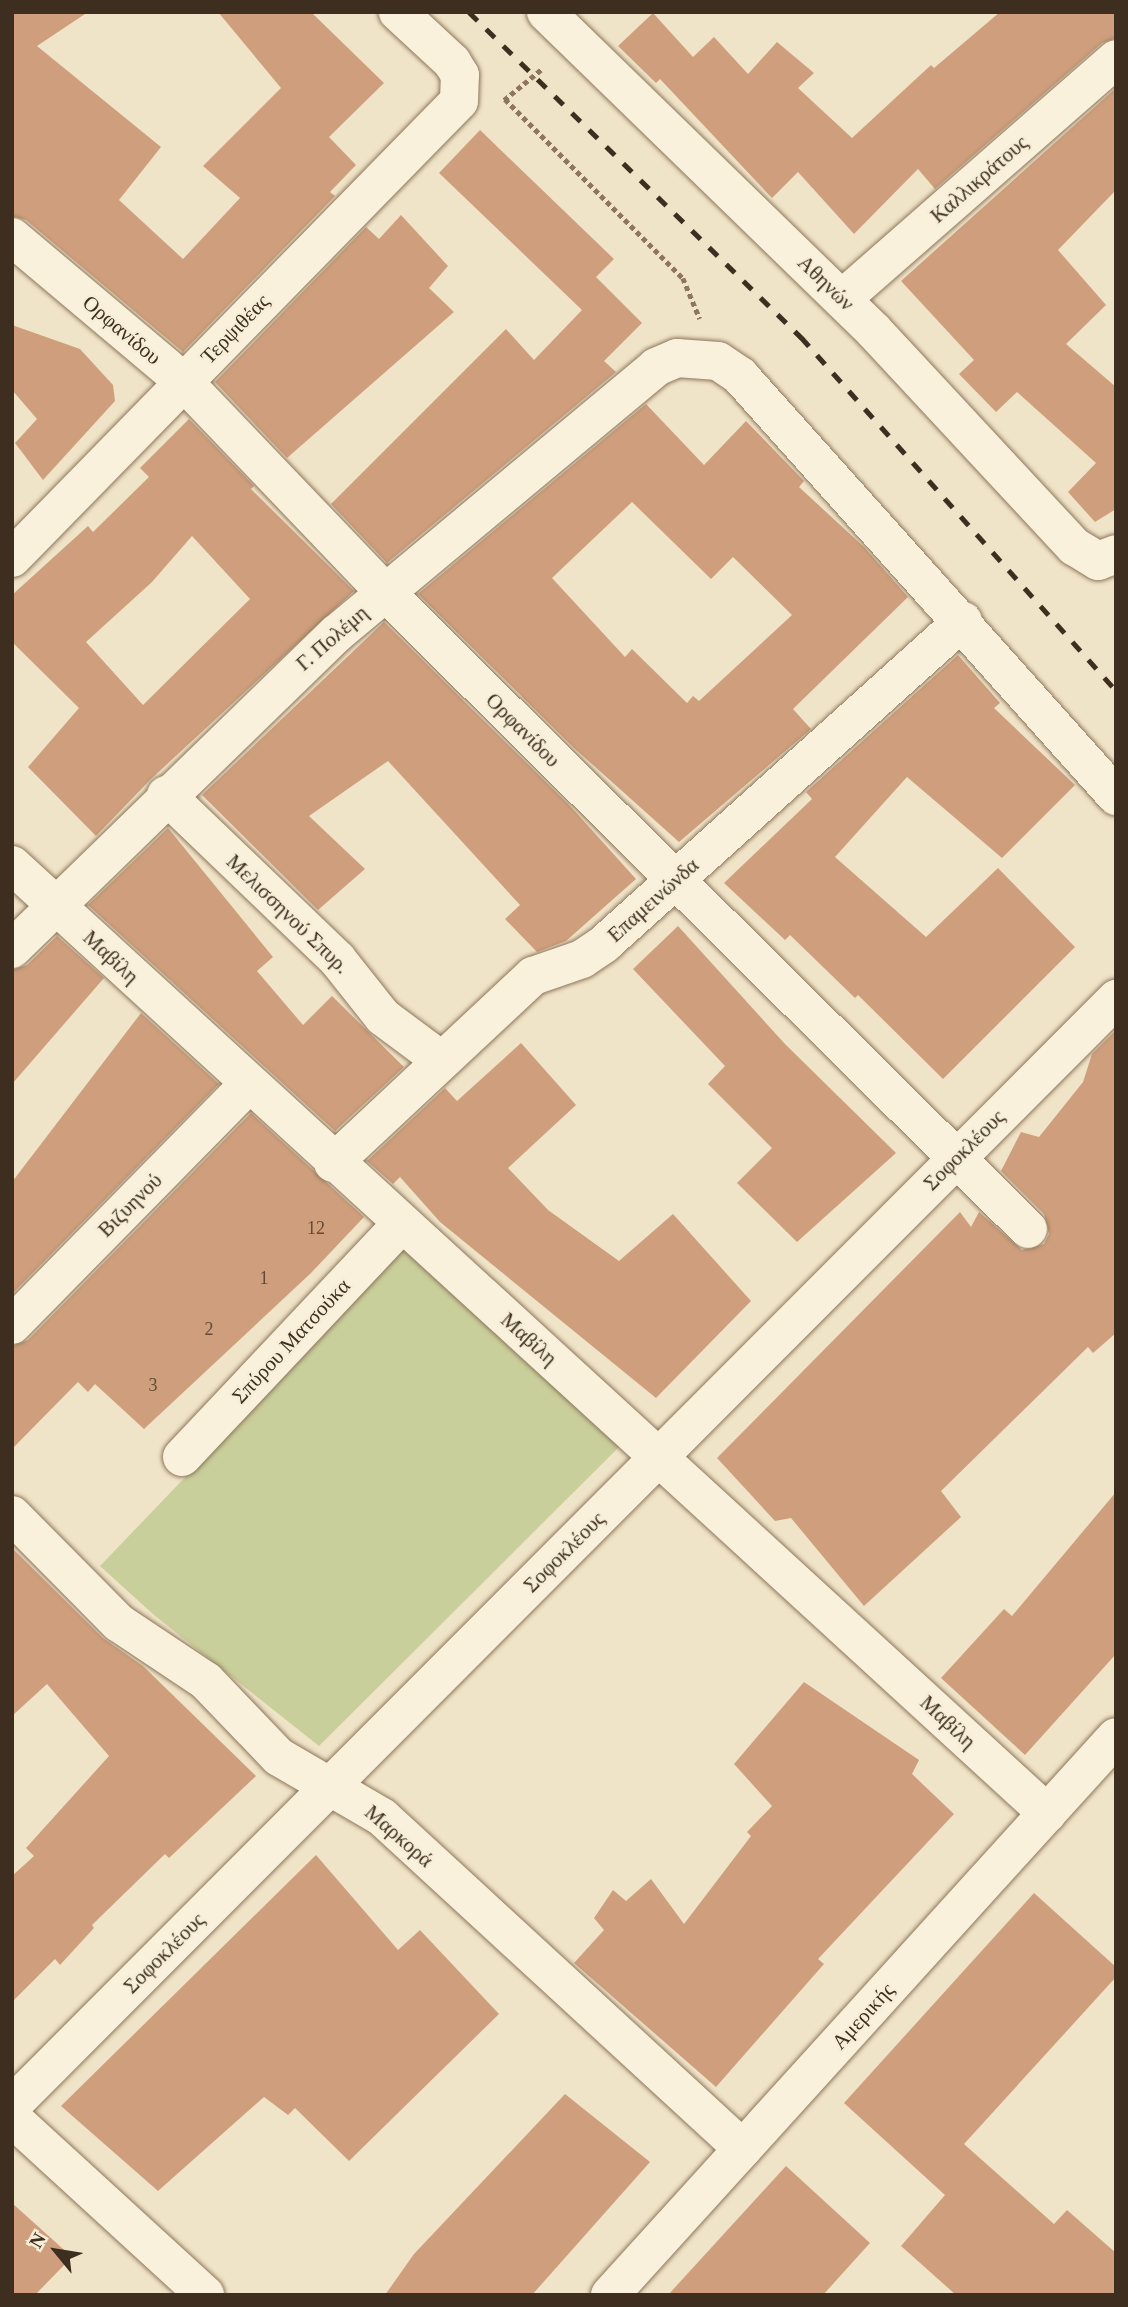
<!DOCTYPE html>
<html>
<head>
<meta charset="utf-8">
<style>
  body { margin:0 }
  #map { position:relative; width:1128px; height:2307px; overflow:hidden; background:#f0e4c8; font-family:"Times New Roman",serif }
  div>[style] { position:absolute }
  .green>* { inset:0; background:#c9cf9b }
  .building>* { inset:0; background:#cf9f7d }
  .path>* { height:4.5px; margin-top:-2.25px; transform-origin:0; background:repeating-linear-gradient(90deg,#8d765c 0 5px,transparent 0 8.5px) }
  .roads { filter:drop-shadow(0 0 2px #8d765c) drop-shadow(0 0 2px #8d765c) }
  .minor>* { height:38px; margin:-19px; padding:0 19px; transform-origin:19px; border-radius:19px; background:#faf1dc }
  .rail>* { height:5px; margin-top:-2.5px; transform-origin:0; background:repeating-linear-gradient(90deg,#3d2e20 0 12px,transparent 0 24px) }
  span { translate:-50% -50%; white-space:nowrap; text-align:center; line-height:1.15; -webkit-text-stroke:5px #f7eed8; paint-order:stroke }
  .number-label { font-size:18px; color:#624a37 }
  .number-label span { -webkit-text-stroke-width:0 }
  .street-label { font-size:21px; color:#3d2e20 }
  .frame { position:absolute; inset:0; border:14px solid #3d2e20; pointer-events:none }
  .north { position:absolute; left:21px; top:2216px; width:70px; height:70px; -webkit-text-stroke:5px #f7eed8; paint-order:stroke; rotate:300deg; font-size:19px; font-weight:700; line-height:28px; text-align:center; color:#3d2e20 }
  .north::after { content:''; display:block; margin:auto; width:24px; height:32px; background:#3d2e20; clip-path:polygon(50% 0,100% 100%,50% 72%,0 100%) }
</style>
</head>
<body>
<div id="map">
  <div class="green">
    <i style="clip-path:polygon(406px 1247px,620px 1446px,319px 1746px,154px 1615px,100px 1566px)"></i>
  </div>
  <div class="building">
    <i style="clip-path:polygon(12px 12px,88px 12px,37px 46px,161px 147px,119px 200px,183px 259px,240px 198px,203px 166px,281px 88px,218px 12px,311px 12px,384px 83px,329px 137px,356px 165px,330px 192px,335px 196px,183px 352px,26px 220px,12px 216px)"></i>
    <i style="clip-path:polygon(1000px 12px,1116px 12px,1116px 38px,1102px 43px,935px 189px,918px 169px,854px 234px,798px 172px,772px 198px,660px 79px,656px 83px,618px 46px,653px 13px,693px 57px,714px 37px,748px 74px,777px 42px,814px 73px,798px 88px,852px 138px,931px 65px,934px 68px)"></i>
    <i style="clip-path:polygon(1116px 88px,1116px 190px,1058px 250px,1106px 305px,1066px 344px,1116px 387px,1116px 509px,1095px 522px,1068px 492px,1096px 463px,1017px 392px,996px 412px,959px 374px,974px 360px,901px 281px)"></i>
    <i style="clip-path:polygon(480px 130px,614px 259px,596px 277px,642px 323px,604px 361px,616px 372px,387px 563px,331px 504px,506px 329px,534px 360px,582px 310px,439px 173px)"></i>
    <i style="clip-path:polygon(401px 215px,448px 266px,429px 288px,454px 312px,287px 458px,215px 382px,366px 227px,379px 239px)"></i>
    <i style="clip-path:polygon(12px 325px,80px 349px,113px 385px,115px 401px,43px 480px,15px 443px,37px 419px,12px 390px)"></i>
    <i style="clip-path:polygon(evenodd,646px 404px,704px 465px,746px 421px,804px 481px,799px 487px,864px 547px,908px 597px,793px 709px,811px 729px,679px 842px,574px 748px,418px 594px,646px 404px,632px 502px,711px 579px,733px 557px,792px 615px,699px 701px,693px 696px,687px 703px,632px 649px,625px 657px,552px 578px,632px 502px)"></i>
    <i style="clip-path:polygon(evenodd,189px 419px,254px 486px,251px 489px,354px 591px,151px 779px,96px 836px,28px 767px,79px 708px,12px 642px,12px 595px,88px 526px,93px 532px,149px 477px,140px 468px,189px 419px,192px 536px,250px 599px,143px 705px,86px 642px,152px 582px,192px 536px)"></i>
    <i style="clip-path:polygon(384px 622px,572px 808px,636px 879px,566px 941px,537px 952px,505px 919px,520px 905px,388px 761px,309px 816px,365px 869px,318px 910px,202px 795px)"></i>
    <i style="clip-path:polygon(958px 655px,1000px 703px,994px 708px,1075px 785px,1002px 858px,907px 777px,835px 857px,926px 937px,998px 868px,1075px 947px,943px 1079px,858px 995px,855px 998px,790px 935px,785px 940px,724px 883px,812px 799px,806px 792px)"></i>
    <i style="clip-path:polygon(168px 828px,273px 957px,257px 971px,303px 1025px,332px 996px,404px 1067px,335px 1131px,88px 905px)"></i>
    <i style="clip-path:polygon(678px 926px,785px 1044px,896px 1153px,797px 1242px,737px 1183px,772px 1148px,708px 1084px,725px 1066px,633px 969px)"></i>
    <i style="clip-path:polygon(57px 936px,104px 978px,12px 1084px,12px 970px,27px 965px)"></i>
    <i style="clip-path:polygon(141px 1013px,219px 1084px,12px 1294px,12px 1182px)"></i>
    <i style="clip-path:polygon(1116px 1030px,1116px 1333px,1093px 1353px,1088px 1347px,941px 1491px,961px 1517px,864px 1606px,791px 1518px,775px 1521px,717px 1458px,960px 1212px,971px 1227px,979px 1212px,1022px 1250px,1044px 1244px,1049px 1234px,1044px 1214px,1001px 1171px,1021px 1132px,1039px 1137px,1083px 1082px,1092px 1054px)"></i>
    <i style="clip-path:polygon(521px 1043px,576px 1105px,508px 1168px,548px 1210px,619px 1261px,673px 1214px,751px 1301px,656px 1398px,440px 1222px,400px 1177px,393px 1184px,367px 1161px,445px 1088px,457px 1101px)"></i>
    <i style="clip-path:polygon(251px 1113px,364px 1217px,311px 1273px,144px 1429px,95px 1384px,88px 1392px,78px 1382px,12px 1449px,12px 1346px,28px 1340px)"></i>
    <i style="clip-path:polygon(1116px 1492px,1116px 1654px,1025px 1755px,941px 1678px,1004px 1609px,1012px 1616px)"></i>
    <i style="clip-path:polygon(12px 1548px,103px 1638px,143px 1666px,256px 1776px,169px 1858px,165px 1854px,92px 1925px,94px 1928px,60px 1965px,55px 1959px,12px 2002px,12px 1876px,34px 1856px,26px 1848px,109px 1756px,47px 1684px,12px 1716px)"></i>
    <i style="clip-path:polygon(804px 1682px,919px 1760px,912px 1774px,954px 1814px,818px 1959px,824px 1964px,716px 2087px,574px 1963px,604px 1930px,594px 1918px,613px 1890px,626px 1901px,651px 1879px,684px 1924px,751px 1836px,747px 1832px,772px 1806px,734px 1764px)"></i>
    <i style="clip-path:polygon(316px 1855px,398px 1950px,420px 1930px,499px 2014px,349px 2161px,295px 2108px,288px 2115px,264px 2097px,158px 2191px,61px 2106px)"></i>
    <i style="clip-path:polygon(1034px 1893px,1116px 1967px,1116px 1977px,964px 2144px,1054px 2224px,1067px 2210px,1116px 2253px,1116px 2295px,956px 2295px,901px 2246px,945px 2195px,844px 2103px)"></i>
    <i style="clip-path:polygon(565px 2094px,650px 2162px,532px 2295px,385px 2295px,414px 2254px)"></i>
    <i style="clip-path:polygon(786px 2166px,870px 2243px,823px 2295px,668px 2295px)"></i>
    <i style="clip-path:polygon(12px 2203px,72px 2257px,35px 2295px,12px 2295px)"></i>
  </div>
  <div class="path">
    <i style="left:505px;top:99px;width:252px;rotate:45.2deg"></i>
    <i style="left:683px;top:278px;width:44px;rotate:67.5deg"></i>
    <i style="left:504px;top:100px;width:50px;rotate:-39.4deg"></i>
  </div>
  <div class="roads">
    <div class="minor">
      <i style="left:546px;top:12px;width:456px;rotate:44.2deg"></i>
      <i style="left:873px;top:330px;width:296px;rotate:47.1deg"></i>
      <i style="left:1075px;top:547px;width:27px;rotate:31deg"></i>
      <i style="left:1098px;top:561px;width:19px;rotate:-21deg"></i>
      <i style="left:12px;top:237px;width:225px;rotate:40.1deg"></i>
      <i style="left:184px;top:382px;width:291px;rotate:46.3deg"></i>
      <i style="left:385px;top:592px;width:905px;rotate:44.73deg"></i>
      <i style="left:842px;top:299px;width:364px;rotate:-41.2deg"></i>
      <i style="left:12px;top:558px;width:639px;rotate:-45.63deg"></i>
      <i style="left:459px;top:101px;width:26px;rotate:-88deg"></i>
      <i style="left:460px;top:75px;width:15px;rotate:-122deg"></i>
      <i style="left:452px;top:62px;width:74px;rotate:-137.2deg"></i>
      <i style="left:166px;top:795px;width:237px;rotate:43.8deg"></i>
      <i style="left:337px;top:959px;width:74px;rotate:51.6deg"></i>
      <i style="left:383px;top:1017px;width:72px;rotate:36.6deg"></i>
      <i style="left:12px;top:865px;width:1404px;rotate:42.49deg"></i>
      <i style="left:12px;top:949px;width:452px;rotate:-44.2deg"></i>
      <i style="left:336px;top:634px;width:417px;rotate:-39.8deg"></i>
      <i style="left:656px;top:367px;width:23px;rotate:-23deg"></i>
      <i style="left:677px;top:358px;width:41px;rotate:4.2deg"></i>
      <i style="left:718px;top:361px;width:27px;rotate:34deg"></i>
      <i style="left:740px;top:376px;width:564px;rotate:48.16deg"></i>
      <i style="left:333px;top:1163px;width:274px;rotate:-43.1deg"></i>
      <i style="left:533px;top:976px;width:52px;rotate:-19.1deg"></i>
      <i style="left:582px;top:959px;width:27px;rotate:-34deg"></i>
      <i style="left:604px;top:944px;width:483px;rotate:-42deg"></i>
      <i style="left:12px;top:1325px;width:337px;rotate:-45.5deg"></i>
      <i style="left:182px;top:1457px;width:319px;rotate:-46.7deg"></i>
      <i style="left:12px;top:1515px;width:152px;rotate:45.3deg"></i>
      <i style="left:119px;top:1623px;width:105px;rotate:33.7deg"></i>
      <i style="left:206px;top:1681px;width:105px;rotate:46.2deg"></i>
      <i style="left:279px;top:1757px;width:119px;rotate:30.2deg"></i>
      <i style="left:382px;top:1817px;width:490px;rotate:42.6deg"></i>
      <i style="left:12px;top:2105px;width:1563px;rotate:-45.05deg"></i>
      <i style="left:12px;top:2118px;width:262px;rotate:42.5deg"></i>
      <i style="left:610px;top:2295px;width:753px;rotate:-47.8deg"></i>
    </div>
  </div>
  <div class="rail">
    <i style="left:469px;top:12px;width:465px;rotate:44.4deg"></i>
    <i style="left:801px;top:337px;width:474px;rotate:48.3deg"></i>
  </div>
  <div class="number-label">
    <span style="left:316px;top:1228px">12</span>
    <span style="left:264px;top:1278px">1</span>
    <span style="left:209px;top:1329px">2</span>
    <span style="left:153px;top:1385px">3</span>
  </div>
  <div class="street-label">
    <span style="left:979px;top:179px;rotate:-41deg">Καλλικράτους</span>
    <span style="left:826px;top:283px;rotate:44deg">Αθηνών</span>
    <span style="left:235px;top:329px;rotate:-46deg">Τερψιθέας</span>
    <span style="left:122px;top:330px;rotate:40deg">Ορφανίδου</span>
    <span style="left:332px;top:638px;rotate:-41deg">Γ. Πολέμη</span>
    <span style="left:523px;top:730px;rotate:45deg">Ορφανίδου</span>
    <span style="left:653px;top:900px;rotate:-42deg">Επαμεινώνδα</span>
    <span style="left:288px;top:914px;rotate:44deg">Μελισσηνού Σπυρ.</span>
    <span style="left:111px;top:957px;rotate:43deg">Μαβίλη</span>
    <span style="left:964px;top:1150px;rotate:-45deg">Σοφοκλέους</span>
    <span style="left:130px;top:1205px;rotate:-45deg">Βιζυηνού</span>
    <span style="left:529px;top:1339px;rotate:42deg">Μαβίλη</span>
    <span style="left:291px;top:1341px;rotate:-47deg">Σπύρου Ματσούκα</span>
    <span style="left:564px;top:1552px;rotate:-45deg">Σοφοκλέους</span>
    <span style="left:948px;top:1722px;rotate:43deg">Μαβίλη</span>
    <span style="left:399px;top:1836px;rotate:41deg">Μαρκορά</span>
    <span style="left:164px;top:1953px;rotate:-45deg">Σοφοκλέους</span>
    <span style="left:863px;top:2016px;rotate:-48deg">Αμερικής</span>
  </div>
  <div class="frame"></div>
  <div class="north">N</div>
</div>
</body>
</html>
